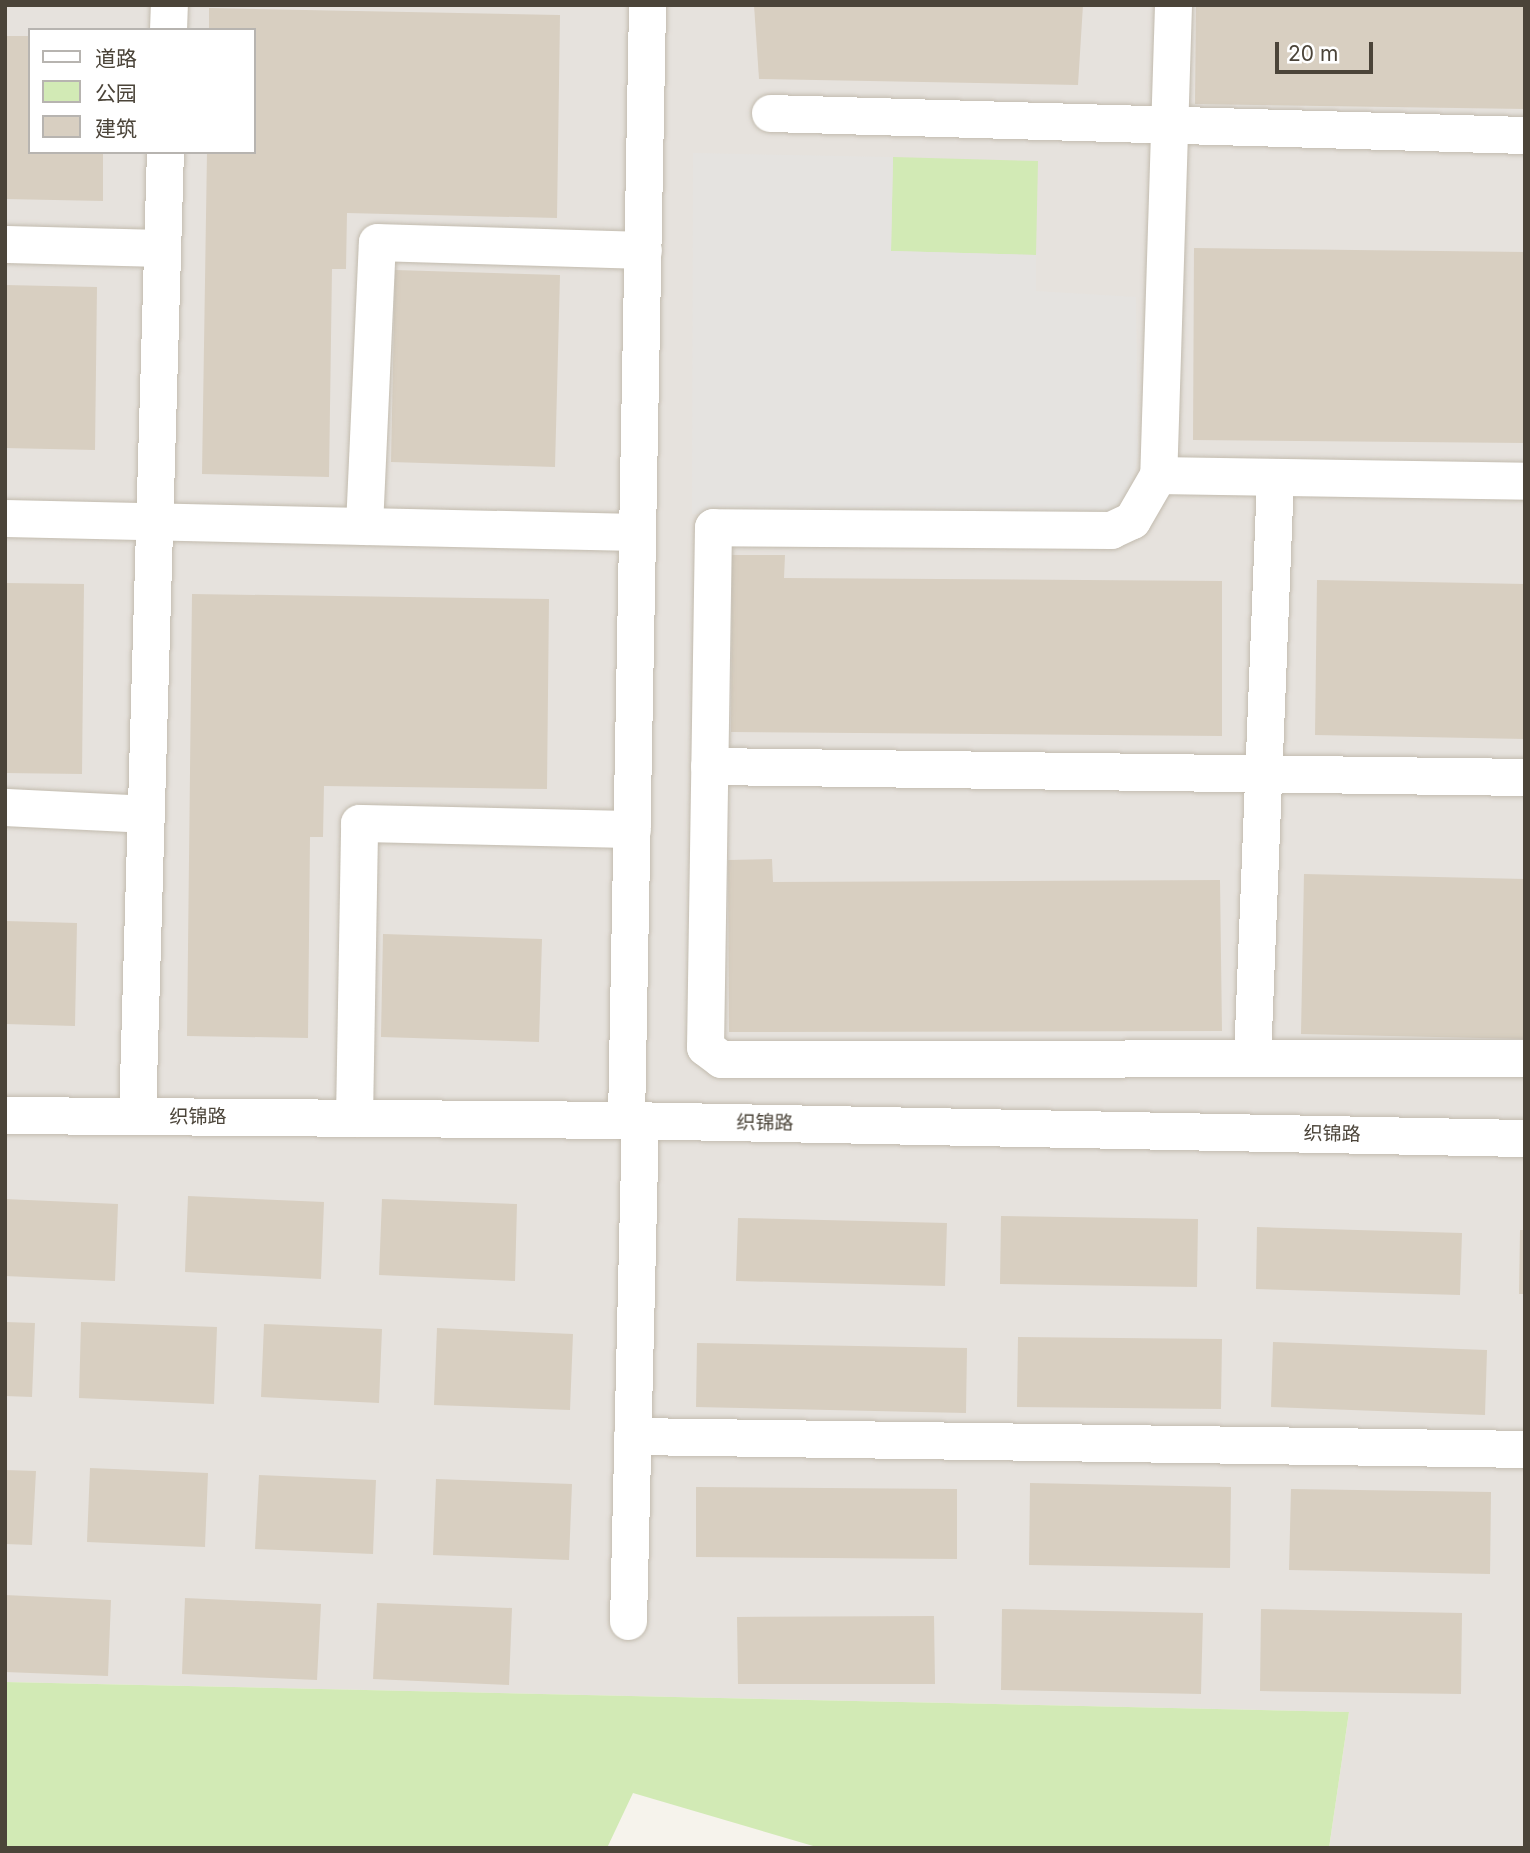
<!DOCTYPE html>
<html>
<head>
<meta charset="utf-8">
<style>
  body { margin:0 }
  #map { position:relative; width:1530px; height:1853px; overflow:hidden; background:#f6f3ec; font-family:Inter,"Noto Sans SC",sans-serif }
  div>[style] { position:absolute }
  .industrial>* { inset:0; background:#e6e2dd }
  .green>* { inset:0; background:#d2eab5 }
  .parking>* { inset:0; background:#e5e3e0 }
  .building>* { inset:0; background:#d8cfc1 }
  .roads { filter:drop-shadow(0 0 2px #c2bbae) drop-shadow(0 0 2px #c2bbae) }
  .minor>* { height:37px; margin:-18.5px; padding:0 18.5px; transform-origin:18.5px; border-radius:18.5px; background:#fff }
  span { translate:-50% -50%; white-space:nowrap; text-align:center; line-height:1.15; -webkit-text-stroke:5px #fff; paint-order:stroke }
  .street-label { font-size:19px; color:#4b4439 }
  .frame { position:absolute; inset:0; border:7px solid #4b4439; pointer-events:none }
  .legend { position:absolute; left:28px; top:28px; width:228px; height:126px; box-sizing:border-box; background:#fff; border:2px solid #b7b4b0; margin:0; padding:9px 12px; list-style:none; font-size:21px; color:#4b4439 }
  .legend li { display:flex; align-items:center; gap:14px; height:35px }
  .legend b { width:35px; border:2px solid #b7b4b0 }
  .scale { position:absolute; left:1275px; top:42px; width:98px; height:32px; box-sizing:border-box; border:4px solid #4b4439; border-top:0; padding-left:9px; font-size:21px; line-height:24px; white-space:nowrap; color:#4b4439; -webkit-text-stroke:5px #fff; paint-order:stroke }
</style>
</head>
<body>
<div id="map">
  <div class="industrial">
    <i style="clip-path:polygon(evenodd,5px 5px,1525px 5px,1525px 1848px,1329px 1848px,1349px 1712px,5px 1682px,5px 5px,30px 30px,254px 30px,254px 152px,30px 152px,30px 30px)"></i>
  </div>
  <div class="green">
    <i style="clip-path:polygon(893px 157px,1038px 161px,1036px 255px,891px 251px)"></i>
    <i style="clip-path:polygon(5px 1682px,1349px 1712px,1329px 1848px,820px 1848px,633px 1793px,607px 1848px,5px 1848px)"></i>
  </div>
  <div class="parking">
    <i style="clip-path:polygon(693px 153px,893px 157px,891px 251px,1036px 255px,1036px 291px,1136px 297px,1138px 457px,1130px 489px,1116px 508px,1095px 516px,692px 514px)"></i>
  </div>
  <div class="building">
    <i style="clip-path:polygon(754px 5px,1083px 5px,1078px 85px,759px 79px)"></i>
    <i style="clip-path:polygon(1196px 5px,1525px 5px,1525px 109px,1195px 104px)"></i>
    <i style="clip-path:polygon(209px 8px,560px 15px,557px 218px,347px 213px,346px 269px,332px 269px,329px 477px,202px 474px,207px 152px,254px 152px,254px 30px,209px 30px)"></i>
    <i style="clip-path:polygon(5px 36px,30px 36px,30px 152px,103px 152px,103px 201px,5px 199px)"></i>
    <i style="clip-path:polygon(1194px 248px,1525px 252px,1525px 443px,1193px 440px)"></i>
    <i style="clip-path:polygon(395px 270px,560px 275px,555px 467px,391px 462px)"></i>
    <i style="clip-path:polygon(5px 285px,97px 287px,95px 450px,5px 448px)"></i>
    <i style="clip-path:polygon(732px 555px,785px 555px,784px 578px,1222px 581px,1222px 736px,731px 732px)"></i>
    <i style="clip-path:polygon(1317px 580px,1525px 584px,1525px 739px,1315px 735px)"></i>
    <i style="clip-path:polygon(5px 583px,84px 584px,82px 774px,5px 773px)"></i>
    <i style="clip-path:polygon(192px 594px,549px 599px,547px 789px,324px 786px,323px 837px,310px 837px,308px 1038px,187px 1036px)"></i>
    <i style="clip-path:polygon(772px 859px,773px 882px,1220px 880px,1222px 1031px,729px 1032px,728px 860px)"></i>
    <i style="clip-path:polygon(1304px 874px,1525px 879px,1525px 1039px,1301px 1034px)"></i>
    <i style="clip-path:polygon(5px 921px,77px 923px,75px 1026px,5px 1024px)"></i>
    <i style="clip-path:polygon(383px 934px,542px 939px,539px 1042px,381px 1037px)"></i>
    <i style="clip-path:polygon(188px 1196px,324px 1202px,321px 1279px,185px 1272px)"></i>
    <i style="clip-path:polygon(5px 1199px,118px 1204px,115px 1281px,5px 1276px)"></i>
    <i style="clip-path:polygon(382px 1199px,517px 1204px,515px 1281px,379px 1275px)"></i>
    <i style="clip-path:polygon(1001px 1216px,1198px 1219px,1197px 1287px,1000px 1284px)"></i>
    <i style="clip-path:polygon(738px 1218px,947px 1223px,945px 1286px,736px 1281px)"></i>
    <i style="clip-path:polygon(1257px 1227px,1462px 1233px,1460px 1295px,1256px 1289px)"></i>
    <i style="clip-path:polygon(1520px 1230px,1525px 1230px,1525px 1294px,1519px 1294px)"></i>
    <i style="clip-path:polygon(5px 1322px,35px 1323px,32px 1397px,5px 1396px)"></i>
    <i style="clip-path:polygon(81px 1322px,217px 1327px,214px 1404px,79px 1398px)"></i>
    <i style="clip-path:polygon(264px 1324px,382px 1329px,379px 1403px,261px 1397px)"></i>
    <i style="clip-path:polygon(437px 1328px,573px 1334px,570px 1410px,434px 1405px)"></i>
    <i style="clip-path:polygon(1018px 1337px,1222px 1339px,1221px 1409px,1017px 1407px)"></i>
    <i style="clip-path:polygon(1273px 1342px,1487px 1350px,1485px 1415px,1271px 1407px)"></i>
    <i style="clip-path:polygon(697px 1343px,967px 1348px,966px 1413px,696px 1407px)"></i>
    <i style="clip-path:polygon(90px 1468px,208px 1473px,205px 1547px,87px 1542px)"></i>
    <i style="clip-path:polygon(5px 1470px,36px 1471px,32px 1545px,5px 1544px)"></i>
    <i style="clip-path:polygon(259px 1475px,376px 1480px,373px 1554px,255px 1549px)"></i>
    <i style="clip-path:polygon(436px 1479px,572px 1484px,569px 1560px,433px 1555px)"></i>
    <i style="clip-path:polygon(1030px 1483px,1231px 1487px,1230px 1568px,1029px 1565px)"></i>
    <i style="clip-path:polygon(696px 1487px,957px 1489px,957px 1559px,696px 1557px)"></i>
    <i style="clip-path:polygon(1291px 1489px,1491px 1492px,1490px 1574px,1289px 1570px)"></i>
    <i style="clip-path:polygon(5px 1595px,111px 1600px,108px 1676px,5px 1672px)"></i>
    <i style="clip-path:polygon(185px 1598px,321px 1604px,317px 1680px,182px 1674px)"></i>
    <i style="clip-path:polygon(377px 1603px,512px 1608px,509px 1685px,373px 1679px)"></i>
    <i style="clip-path:polygon(1002px 1609px,1203px 1613px,1201px 1694px,1001px 1690px)"></i>
    <i style="clip-path:polygon(1261px 1609px,1462px 1613px,1461px 1694px,1260px 1691px)"></i>
    <i style="clip-path:polygon(934px 1616px,935px 1684px,738px 1684px,737px 1617px)"></i>
  </div>
  <div class="roads">
    <div class="minor">
      <i style="left:1173px;top:5px;width:470px;rotate:91.8deg"></i>
      <i style="left:1158px;top:475px;width:367px;rotate:0.9deg"></i>
      <i style="left:168px;top:30px;width:25px;rotate:-88deg"></i>
      <i style="left:770px;top:113px;width:755px;rotate:1.67deg"></i>
      <i style="left:5px;top:244px;width:157px;rotate:1.5deg"></i>
      <i style="left:1158px;top:475px;width:52px;rotate:120deg"></i>
      <i style="left:1132px;top:520px;width:23px;rotate:155deg"></i>
      <i style="left:1111px;top:530px;width:398px;rotate:-179.6deg"></i>
      <i style="left:713px;top:527px;width:520px;rotate:90.88deg"></i>
      <i style="left:705px;top:1047px;width:20px;rotate:37deg"></i>
      <i style="left:721px;top:1059px;width:804px;rotate:-0.07deg"></i>
      <i style="left:5px;top:518px;width:632px;rotate:1.27deg"></i>
      <i style="left:364px;top:526px;width:284px;rotate:-87.4deg"></i>
      <i style="left:377px;top:242px;width:266px;rotate:1.7deg"></i>
      <i style="left:709px;top:766px;width:816px;rotate:0.77deg"></i>
      <i style="left:5px;top:807px;width:141px;rotate:2.8deg"></i>
      <i style="left:1252px;top:1058px;width:581px;rotate:-87.73deg"></i>
      <i style="left:5px;top:1115px;width:621px;rotate:0.46deg"></i>
      <i style="left:626px;top:1120px;width:899px;rotate:1.15deg"></i>
      <i style="left:137px;top:1116px;width:964px;rotate:-88.34deg"></i>
      <i style="left:354px;top:1118px;width:295px;rotate:-89deg"></i>
      <i style="left:359px;top:823px;width:273px;rotate:1.3deg"></i>
      <i style="left:626px;top:1120px;width:1115px;rotate:-88.92deg"></i>
      <i style="left:632px;top:1436px;width:893px;rotate:0.83deg"></i>
      <i style="left:628px;top:1621px;width:501px;rotate:-88.63deg"></i>
    </div>
  </div>
  <div class="street-label">
    <span style="left:198px;top:1117px">织锦路</span>
    <span style="left:765px;top:1123px;rotate:1deg">织锦路</span>
    <span style="left:1332px;top:1134px;rotate:1deg">织锦路</span>
  </div>
  <div class="frame"></div>
  <ul class="legend">
  <li><b style="height:9px;background:#fff"></b>道路</li>
  <li><b style="height:19px;background:#d2eab5"></b>公园</li>
  <li><b style="height:19px;background:#d8cfc1"></b>建筑</li>
  </ul>
  <div class="scale">20 m</div>
</div>
</body>
</html>
